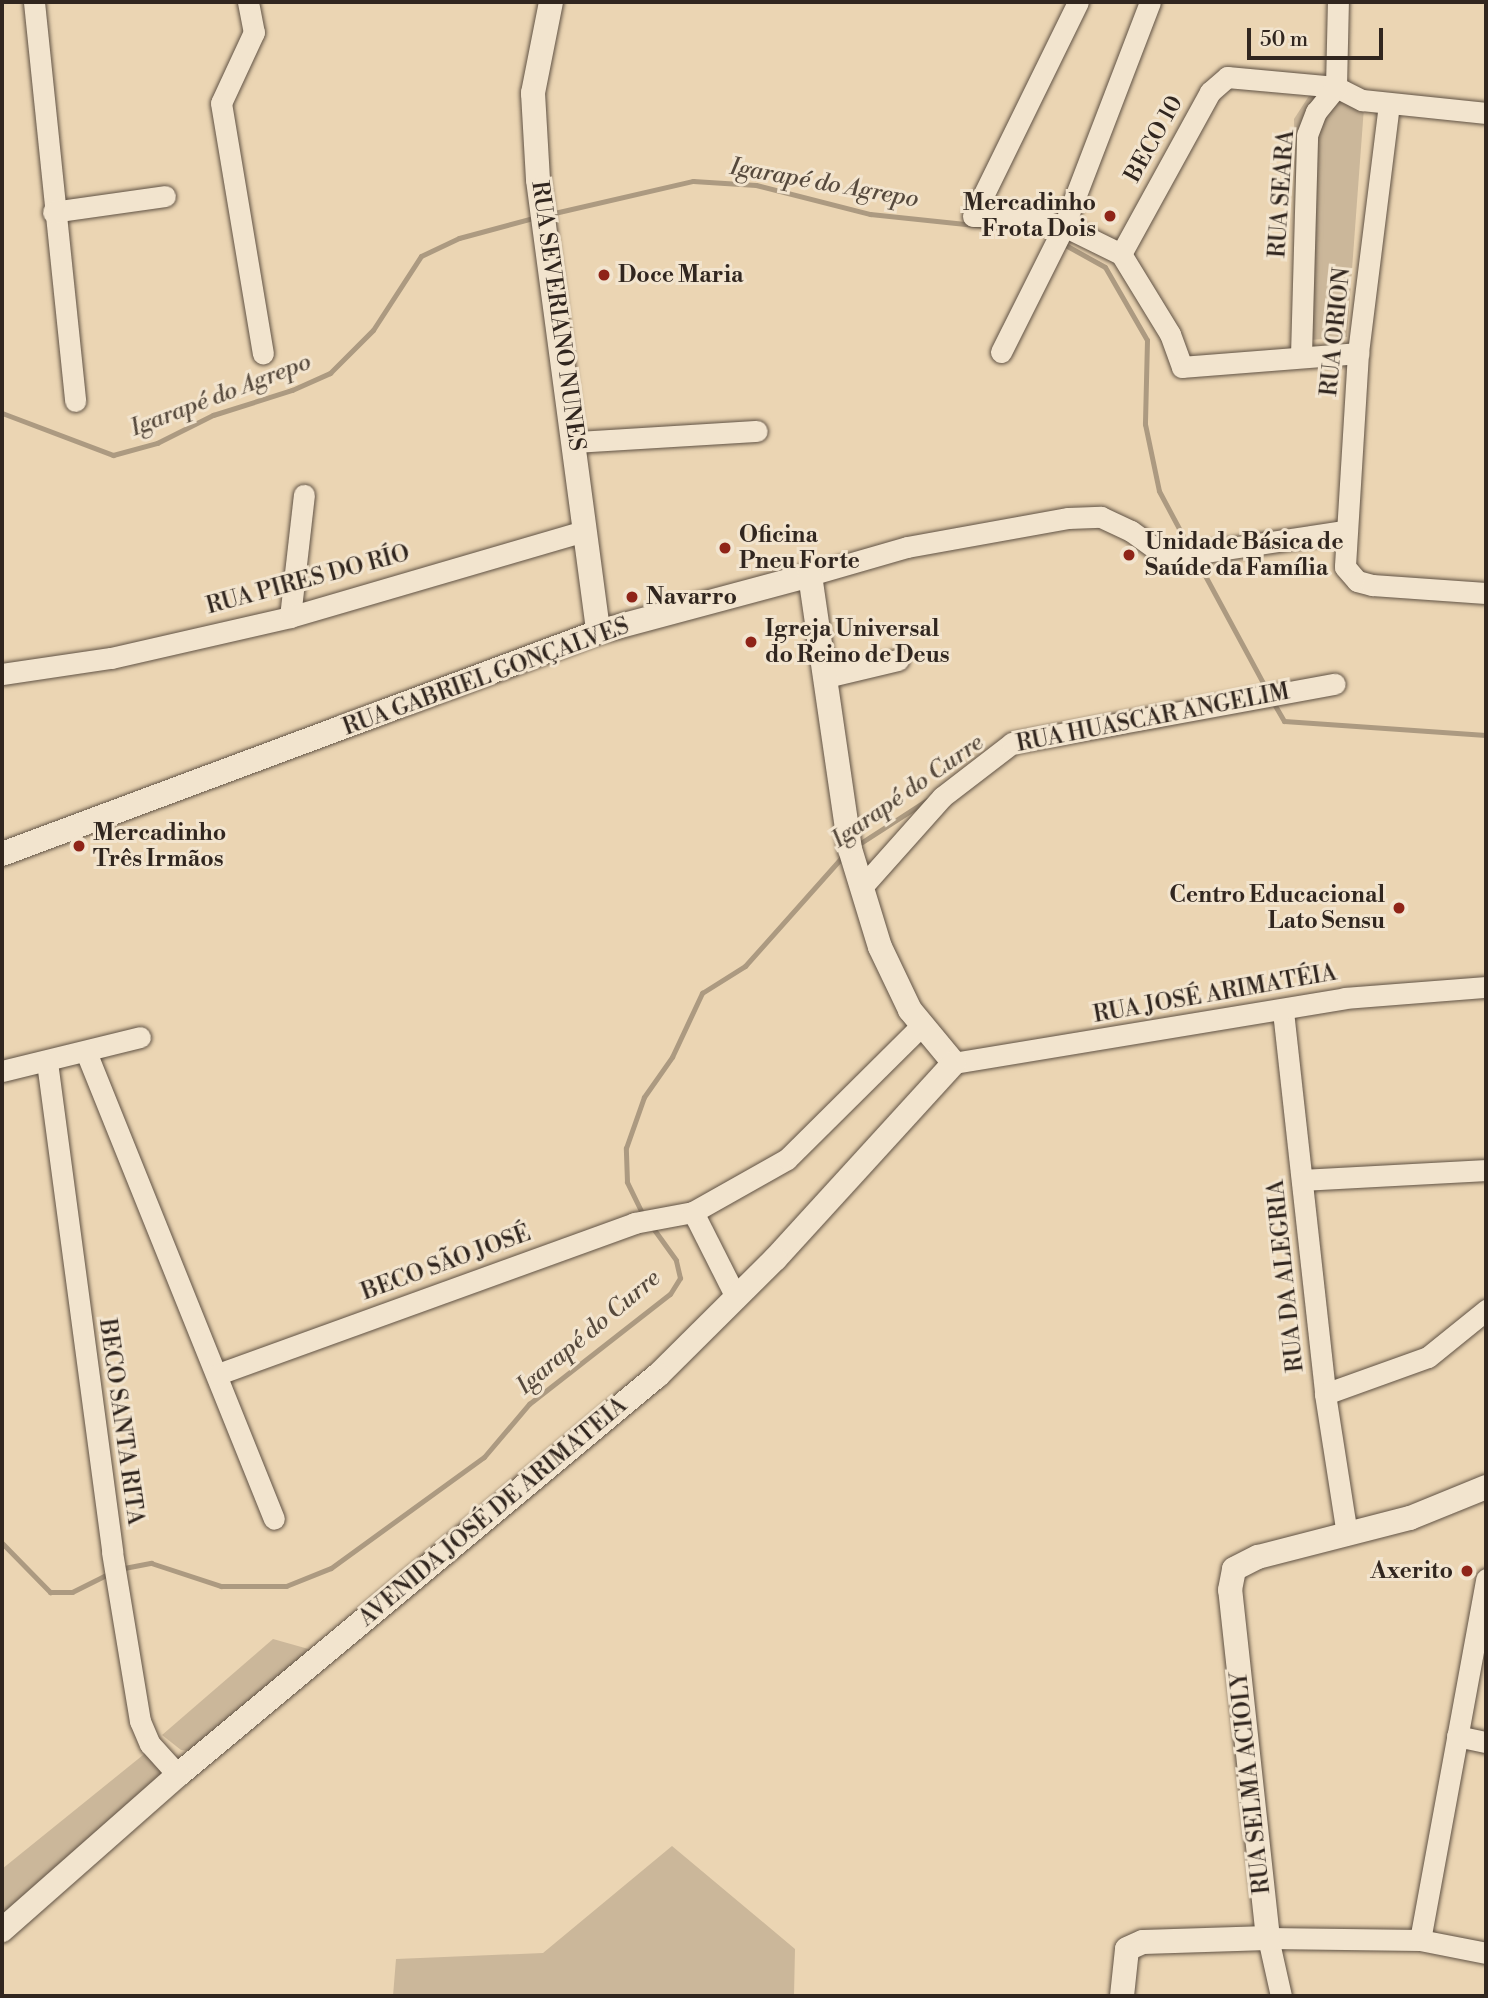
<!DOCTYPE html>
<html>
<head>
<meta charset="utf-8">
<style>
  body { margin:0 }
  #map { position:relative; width:1488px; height:1998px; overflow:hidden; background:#ebd5b3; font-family:"Libre Bodoni",serif }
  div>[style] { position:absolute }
  .green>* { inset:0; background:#cbb79a }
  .stream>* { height:5px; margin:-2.5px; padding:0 2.5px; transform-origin:2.5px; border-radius:2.5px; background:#ac9a81 }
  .roads { filter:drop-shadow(0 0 2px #605244) drop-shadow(0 0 2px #605244) }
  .minor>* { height:21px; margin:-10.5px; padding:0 10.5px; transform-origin:10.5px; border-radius:10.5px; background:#f2e4ce }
  .tertiary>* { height:24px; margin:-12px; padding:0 12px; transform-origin:12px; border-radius:12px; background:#f2e4ce }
  .dots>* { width:19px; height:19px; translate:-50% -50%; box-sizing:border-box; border:4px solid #f2e4ce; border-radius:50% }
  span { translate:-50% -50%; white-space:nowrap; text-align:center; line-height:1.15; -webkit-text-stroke:6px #f2e4ce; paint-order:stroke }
  .street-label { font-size:23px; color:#31261f }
  .poi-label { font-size:23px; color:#31261f; font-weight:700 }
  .right { translate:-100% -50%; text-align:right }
  .left { translate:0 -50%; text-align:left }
  .water-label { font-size:24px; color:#56493c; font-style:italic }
  .frame { position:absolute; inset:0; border:4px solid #31261f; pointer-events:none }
  .scale { position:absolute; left:1247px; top:28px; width:136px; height:32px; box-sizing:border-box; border:4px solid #31261f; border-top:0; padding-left:9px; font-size:21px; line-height:24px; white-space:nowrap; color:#31261f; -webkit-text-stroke:5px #f2e4ce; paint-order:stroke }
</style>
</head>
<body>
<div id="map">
  <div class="green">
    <i style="clip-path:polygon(1320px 79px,1364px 107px,1347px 337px,1298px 341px,1294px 119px)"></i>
    <i style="clip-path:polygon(273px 1639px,312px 1650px,191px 1751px,181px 1750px,162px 1735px)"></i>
    <i style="clip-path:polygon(148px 1751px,170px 1776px,2px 1922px,2px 1869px)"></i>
    <i style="clip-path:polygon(672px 1846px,795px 1949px,794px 1996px,393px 1996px,396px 1959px,543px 1953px)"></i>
  </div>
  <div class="stream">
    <i style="left:550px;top:214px;width:147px;rotate:-13deg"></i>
    <i style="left:693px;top:181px;width:63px;rotate:3.6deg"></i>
    <i style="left:756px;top:185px;width:118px;rotate:14.3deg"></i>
    <i style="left:870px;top:214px;width:172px;rotate:6deg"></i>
    <i style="left:1041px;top:232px;width:12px;rotate:24deg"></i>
    <i style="left:1060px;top:242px;width:51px;rotate:29.1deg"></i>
    <i style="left:1105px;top:267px;width:84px;rotate:60.1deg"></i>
    <i style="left:1147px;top:340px;width:84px;rotate:91.4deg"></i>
    <i style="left:1145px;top:424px;width:68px;rotate:78.2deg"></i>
    <i style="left:1159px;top:491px;width:66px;rotate:61.9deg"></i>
    <i style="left:2px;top:413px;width:119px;rotate:20.7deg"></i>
    <i style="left:113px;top:455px;width:46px;rotate:-15.3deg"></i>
    <i style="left:157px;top:443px;width:63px;rotate:-26.6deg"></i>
    <i style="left:213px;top:415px;width:83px;rotate:-17.6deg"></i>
    <i style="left:292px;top:390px;width:42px;rotate:-24.1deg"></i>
    <i style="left:330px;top:373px;width:61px;rotate:-45deg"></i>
    <i style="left:373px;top:330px;width:88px;rotate:-57deg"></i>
    <i style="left:421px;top:256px;width:42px;rotate:-25.3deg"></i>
    <i style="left:459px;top:238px;width:81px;rotate:-15.1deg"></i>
    <i style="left:1195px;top:557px;width:151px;rotate:61.6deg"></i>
    <i style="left:1273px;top:702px;width:22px;rotate:60deg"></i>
    <i style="left:1284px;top:721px;width:202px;rotate:4deg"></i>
    <i style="left:856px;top:846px;width:85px;rotate:-32.9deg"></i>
    <i style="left:644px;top:1217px;width:39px;rotate:-116deg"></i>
    <i style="left:627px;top:1182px;width:34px;rotate:-92deg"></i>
    <i style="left:626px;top:1148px;width:54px;rotate:-70.6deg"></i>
    <i style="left:644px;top:1097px;width:49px;rotate:-55deg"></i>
    <i style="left:672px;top:1057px;width:71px;rotate:-64.9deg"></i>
    <i style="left:702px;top:993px;width:51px;rotate:-32.1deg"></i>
    <i style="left:745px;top:966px;width:147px;rotate:-48.3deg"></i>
    <i style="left:2px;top:1543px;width:69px;rotate:45.6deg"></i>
    <i style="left:50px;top:1592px;width:22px"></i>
    <i style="left:72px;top:1592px;width:42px;rotate:-26.6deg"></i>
    <i style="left:119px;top:1569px;width:33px;rotate:-11deg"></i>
    <i style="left:151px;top:1563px;width:74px;rotate:18.2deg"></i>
    <i style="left:221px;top:1586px;width:65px"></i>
    <i style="left:286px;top:1586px;width:48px;rotate:-21.8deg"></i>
    <i style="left:331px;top:1568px;width:189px;rotate:-36deg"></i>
    <i style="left:484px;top:1457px;width:70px;rotate:-49.7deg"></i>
    <i style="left:529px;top:1404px;width:179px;rotate:-38deg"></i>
    <i style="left:670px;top:1294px;width:19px;rotate:-58deg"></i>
    <i style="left:680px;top:1278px;width:18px;rotate:-103deg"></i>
    <i style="left:676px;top:1260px;width:44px;rotate:-125.8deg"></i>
  </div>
  <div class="roads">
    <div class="minor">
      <i style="left:34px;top:2px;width:401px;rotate:84.1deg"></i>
      <i style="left:248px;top:2px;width:31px;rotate:79deg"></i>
      <i style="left:254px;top:32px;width:78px;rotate:114.9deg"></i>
      <i style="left:221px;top:103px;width:254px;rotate:80.5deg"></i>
      <i style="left:1078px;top:2px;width:238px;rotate:116.1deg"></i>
      <i style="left:973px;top:216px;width:49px"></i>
      <i style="left:1022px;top:216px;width:43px;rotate:13.4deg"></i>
      <i style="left:1064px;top:226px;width:64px;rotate:26.2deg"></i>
      <i style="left:1121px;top:254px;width:94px;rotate:58.5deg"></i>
      <i style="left:1170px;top:334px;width:35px;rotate:70deg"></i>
      <i style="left:1182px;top:367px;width:177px;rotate:-4.5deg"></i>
      <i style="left:1389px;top:104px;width:251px;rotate:97.1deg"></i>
      <i style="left:1358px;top:353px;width:214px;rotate:93.5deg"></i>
      <i style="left:1345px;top:567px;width:18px;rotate:49deg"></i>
      <i style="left:1357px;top:581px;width:16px;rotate:15deg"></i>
      <i style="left:1372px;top:585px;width:114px;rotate:4deg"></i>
      <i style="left:53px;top:212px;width:113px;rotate:-8.1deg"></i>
      <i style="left:1121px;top:254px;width:185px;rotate:-61.2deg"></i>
      <i style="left:1210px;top:92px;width:23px;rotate:-41deg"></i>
      <i style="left:1227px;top:77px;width:109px;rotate:5.2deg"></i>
      <i style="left:1336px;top:87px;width:29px;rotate:27deg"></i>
      <i style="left:1362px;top:100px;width:125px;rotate:6deg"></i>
      <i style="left:1001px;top:352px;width:141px;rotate:-63.4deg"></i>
      <i style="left:1064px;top:226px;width:240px;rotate:-69deg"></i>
      <i style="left:1301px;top:355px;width:220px;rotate:-88.4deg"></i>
      <i style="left:1307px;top:135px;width:25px;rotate:-69deg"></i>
      <i style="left:1316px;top:112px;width:32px;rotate:-51deg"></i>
      <i style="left:1336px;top:87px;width:85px;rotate:-88.7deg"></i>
      <i style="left:576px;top:442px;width:181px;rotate:-3.5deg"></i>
      <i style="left:810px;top:575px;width:101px;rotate:-16.1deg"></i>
      <i style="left:907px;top:547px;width:164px;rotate:-10.2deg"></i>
      <i style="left:1068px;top:518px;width:33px;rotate:-2deg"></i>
      <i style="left:1101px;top:517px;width:33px;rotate:25deg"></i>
      <i style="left:1131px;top:531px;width:41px;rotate:36deg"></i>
      <i style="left:1164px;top:555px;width:14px;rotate:4deg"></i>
      <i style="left:1178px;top:556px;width:168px;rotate:-8.6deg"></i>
      <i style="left:290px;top:617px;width:123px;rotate:-83.5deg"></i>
      <i style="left:2px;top:674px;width:110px;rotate:-8.4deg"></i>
      <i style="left:111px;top:658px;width:184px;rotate:-12.9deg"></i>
      <i style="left:290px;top:617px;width:307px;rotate:-16.3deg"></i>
      <i style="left:826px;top:677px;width:74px;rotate:-13.3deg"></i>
      <i style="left:861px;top:888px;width:122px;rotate:-48.3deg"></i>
      <i style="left:942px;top:797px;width:88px;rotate:-37.6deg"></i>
      <i style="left:1012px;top:743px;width:328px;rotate:-10.4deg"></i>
      <i style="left:1283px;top:1011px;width:385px;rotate:83.7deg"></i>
      <i style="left:1325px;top:1394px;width:142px;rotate:81.1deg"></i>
      <i style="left:86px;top:1052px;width:503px;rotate:68.07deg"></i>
      <i style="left:47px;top:1062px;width:494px;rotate:82.4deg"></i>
      <i style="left:112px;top:1552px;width:171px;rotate:80.6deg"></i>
      <i style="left:140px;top:1721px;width:25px;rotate:67deg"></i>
      <i style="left:150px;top:1744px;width:42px;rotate:47.9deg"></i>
      <i style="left:954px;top:1063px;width:396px;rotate:-9.4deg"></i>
      <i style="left:1345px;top:998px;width:141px;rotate:-4.5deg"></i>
      <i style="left:2px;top:1071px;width:142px;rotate:-13.8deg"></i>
      <i style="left:1302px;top:1180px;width:184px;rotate:-3.1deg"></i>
      <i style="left:693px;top:1212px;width:95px;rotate:63.2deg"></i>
      <i style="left:218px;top:1374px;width:443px;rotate:-19.9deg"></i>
      <i style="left:634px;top:1223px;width:60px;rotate:-10.6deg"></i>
      <i style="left:693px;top:1212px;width:108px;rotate:-29.4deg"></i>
      <i style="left:787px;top:1159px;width:189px;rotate:-44.8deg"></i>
      <i style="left:1325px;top:1394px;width:109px;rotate:-19.8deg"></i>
      <i style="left:1428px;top:1357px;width:75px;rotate:-39deg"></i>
      <i style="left:1457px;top:1736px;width:30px;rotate:12deg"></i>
      <i style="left:1420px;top:1940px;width:367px;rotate:-79.6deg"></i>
      <i style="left:1281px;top:1996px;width:59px;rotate:-102.6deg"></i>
      <i style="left:1268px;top:1938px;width:152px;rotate:0.8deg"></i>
      <i style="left:1420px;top:1940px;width:67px;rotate:11.1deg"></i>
    </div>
    <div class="tertiary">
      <i style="left:551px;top:2px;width:93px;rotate:101.2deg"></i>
      <i style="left:533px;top:93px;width:87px;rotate:86.7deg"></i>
      <i style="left:538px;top:180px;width:456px;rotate:82.4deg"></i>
      <i style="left:2px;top:854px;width:636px;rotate:-20.43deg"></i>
      <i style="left:598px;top:632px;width:220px;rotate:-15deg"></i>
      <i style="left:810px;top:575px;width:277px;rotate:81.7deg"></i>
      <i style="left:850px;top:849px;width:102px;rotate:73deg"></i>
      <i style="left:880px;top:947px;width:70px;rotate:64.5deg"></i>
      <i style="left:910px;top:1010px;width:69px;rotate:50.3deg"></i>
      <i style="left:954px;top:1063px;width:265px;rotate:132.4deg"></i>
      <i style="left:775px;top:1259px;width:165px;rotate:135.2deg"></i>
      <i style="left:658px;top:1375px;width:625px;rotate:140.19deg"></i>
      <i style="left:178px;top:1775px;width:235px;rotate:138.6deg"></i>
      <i style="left:1122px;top:1996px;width:47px;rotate:-83.9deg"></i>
      <i style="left:1127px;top:1949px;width:17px;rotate:-24deg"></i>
      <i style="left:1143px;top:1942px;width:125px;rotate:-1.8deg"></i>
      <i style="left:1268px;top:1938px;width:350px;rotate:-96.2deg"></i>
      <i style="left:1230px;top:1590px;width:21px;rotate:-79deg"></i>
      <i style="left:1234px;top:1569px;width:27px;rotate:-27deg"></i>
      <i style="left:1258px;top:1557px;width:157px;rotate:-14.4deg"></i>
      <i style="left:1410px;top:1518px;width:82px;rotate:-22.2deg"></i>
    </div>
  </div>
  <div class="dots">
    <i style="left:1110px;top:216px;background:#8f2418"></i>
    <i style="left:604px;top:275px;background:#8f2418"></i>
    <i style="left:725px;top:548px;background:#8f2418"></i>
    <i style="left:1129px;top:555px;background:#8f2418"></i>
    <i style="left:632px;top:597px;background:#8f2418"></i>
    <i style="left:751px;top:642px;background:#8f2418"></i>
    <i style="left:79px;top:846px;background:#8f2418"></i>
    <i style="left:1399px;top:908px;background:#8f2418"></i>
    <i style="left:1467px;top:1571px;background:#8f2418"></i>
  </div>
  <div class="street-label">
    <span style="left:1154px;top:139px;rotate:-61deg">BECO 10</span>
    <span style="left:1282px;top:194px;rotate:-86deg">RUA SEARA</span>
    <span style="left:558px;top:316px;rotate:82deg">RUA SEVERIANO NUNES</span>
    <span style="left:1336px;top:332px;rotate:-84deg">RUA ORION</span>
    <span style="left:308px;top:580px;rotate:-15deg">RUA PIRES DO RÍO</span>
    <span style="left:486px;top:677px;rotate:-20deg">RUA GABRIEL GONÇALVES</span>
    <span style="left:1153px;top:718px;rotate:-11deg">RUA HUASCAR ANGELIM</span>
    <span style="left:1215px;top:994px;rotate:-10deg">RUA JOSÉ ARIMATÉIA</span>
    <span style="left:446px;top:1263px;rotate:-20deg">BECO SÃO JOSÉ</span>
    <span style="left:1286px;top:1276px;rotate:-96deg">RUA DA ALEGRIA</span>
    <span style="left:121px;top:1422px;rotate:82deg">BECO SANTA RITA</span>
    <span style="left:493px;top:1512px;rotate:-40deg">AVENIDA JOSÉ DE ARIMATEIA</span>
    <span style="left:1251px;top:1783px;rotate:-96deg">RUA SELMA ACIOLY</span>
  </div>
  <div class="poi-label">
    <span class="right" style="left:1096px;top:216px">Mercadinho<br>Frota Dois</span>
    <span class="left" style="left:618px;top:275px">Doce Maria</span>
    <span class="left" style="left:739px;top:548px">Oficina<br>Pneu Forte</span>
    <span class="left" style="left:1145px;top:555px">Unidade Básica de<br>Saúde da Família</span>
    <span class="left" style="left:646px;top:597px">Navarro</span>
    <span class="left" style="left:765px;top:642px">Igreja Universal<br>do Reino de Deus</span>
    <span class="left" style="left:93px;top:846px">Mercadinho<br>Três Irmãos</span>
    <span class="right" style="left:1385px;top:908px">Centro Educacional<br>Lato Sensu</span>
    <span class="right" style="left:1453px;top:1571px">Axerito</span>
  </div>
  <div class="water-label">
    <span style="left:824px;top:184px;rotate:10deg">Igarapé do Agrepo</span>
    <span style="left:221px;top:396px;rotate:-21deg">Igarapé do Agrepo</span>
    <span style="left:908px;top:792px;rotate:-35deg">Igarapé do Curre</span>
    <span style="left:589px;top:1333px;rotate:-40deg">Igarapé do Curre</span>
  </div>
  <div class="frame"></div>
  <div class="scale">50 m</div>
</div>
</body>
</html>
